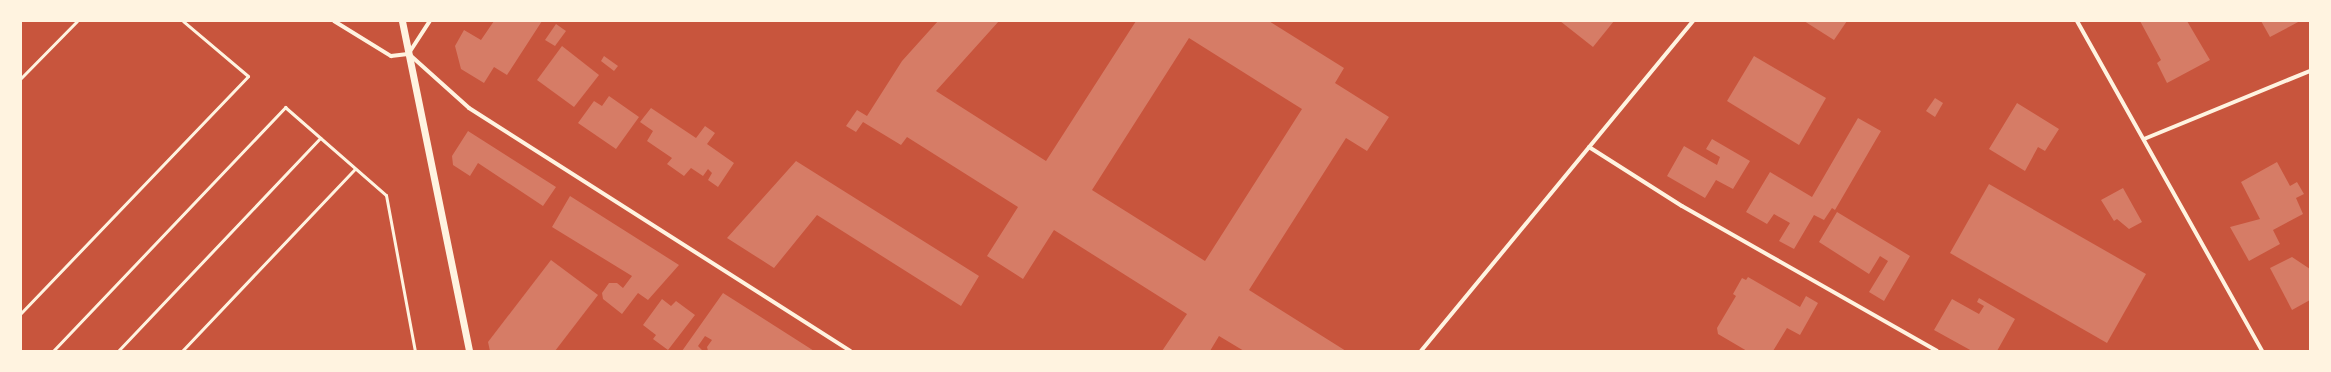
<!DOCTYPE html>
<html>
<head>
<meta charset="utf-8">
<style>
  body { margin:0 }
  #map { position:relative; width:2331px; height:372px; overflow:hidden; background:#c8553d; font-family:"Crimson Pro",serif }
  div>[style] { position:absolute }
  .building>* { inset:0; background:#d67c66 }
  .service>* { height:3px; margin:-1.5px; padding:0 1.5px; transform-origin:1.5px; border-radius:1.5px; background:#fff3e0 }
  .minor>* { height:4px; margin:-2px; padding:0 2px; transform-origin:2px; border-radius:2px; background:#fff3e0 }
  .tertiary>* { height:7px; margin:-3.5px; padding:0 3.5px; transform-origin:3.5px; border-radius:3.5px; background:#fff3e0 }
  span { translate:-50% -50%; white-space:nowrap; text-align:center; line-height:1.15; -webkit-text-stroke:4px #fff3e0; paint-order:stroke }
  .frame { position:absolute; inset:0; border:22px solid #fff3e0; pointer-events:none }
</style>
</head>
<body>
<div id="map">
  <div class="building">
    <i style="clip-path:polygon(494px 21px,542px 21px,507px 75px,494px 67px,484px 83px,461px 69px,455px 46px,464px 30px,481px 40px)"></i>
    <i style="clip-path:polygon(evenodd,938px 21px,999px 21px,936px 91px,1046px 161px,1136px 21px,1269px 21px,1344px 68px,1335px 83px,1389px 117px,1367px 151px,1346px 138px,1249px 290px,1346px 351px,1244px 351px,1219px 336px,1210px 351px,1162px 351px,1187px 314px,1054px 230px,1023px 279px,987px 256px,1018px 207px,907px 137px,901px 145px,863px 122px,856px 132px,846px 126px,857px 110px,867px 116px,902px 61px,938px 21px,1189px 38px,1302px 109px,1205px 261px,1092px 190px,1189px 38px)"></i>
    <i style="clip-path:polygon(1560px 21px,1614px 21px,1593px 47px)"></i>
    <i style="clip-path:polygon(1804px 21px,1847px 21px,1834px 40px)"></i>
    <i style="clip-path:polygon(2140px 21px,2187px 21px,2210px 60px,2167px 83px,2157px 63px,2161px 60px)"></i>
    <i style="clip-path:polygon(2261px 21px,2300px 21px,2270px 37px)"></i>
    <i style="clip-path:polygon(556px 24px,566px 31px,555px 46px,545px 40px)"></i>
    <i style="clip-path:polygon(562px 46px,599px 75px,574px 107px,537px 80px)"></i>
    <i style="clip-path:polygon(604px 56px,618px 66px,614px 71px,601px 61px)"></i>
    <i style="clip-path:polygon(1754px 56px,1826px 98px,1799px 145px,1727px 101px)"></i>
    <i style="clip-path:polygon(609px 96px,639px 117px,616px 149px,578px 123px,594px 101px,602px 106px)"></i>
    <i style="clip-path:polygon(1935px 98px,1943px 103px,1935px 117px,1926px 111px)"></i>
    <i style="clip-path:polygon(2017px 103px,2059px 129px,2045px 151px,2038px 147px,2025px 171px,1989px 149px)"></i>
    <i style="clip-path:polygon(651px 108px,696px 138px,705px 126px,715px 133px,707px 144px,734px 163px,718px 187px,708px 180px,712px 173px,708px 169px,703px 176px,691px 168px,684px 176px,667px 164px,672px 158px,647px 141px,653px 131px,640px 122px)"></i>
    <i style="clip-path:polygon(1858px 118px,1881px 131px,1835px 210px,1832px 208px,1824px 220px,1814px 215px,1794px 249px,1779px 241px,1790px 223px,1774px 214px,1767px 224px,1746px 212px,1770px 172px,1812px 197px)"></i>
    <i style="clip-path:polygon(468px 131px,556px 187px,543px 206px,478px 163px,470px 176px,453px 165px,452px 156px)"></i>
    <i style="clip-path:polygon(1712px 139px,1750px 161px,1733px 189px,1716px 180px,1705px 198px,1667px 176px,1684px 146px,1717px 165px,1720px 157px,1706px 149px)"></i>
    <i style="clip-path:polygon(796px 161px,979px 276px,961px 306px,817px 215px,774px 268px,727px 238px)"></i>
    <i style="clip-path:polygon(2277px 162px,2290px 186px,2297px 182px,2304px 194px,2296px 198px,2303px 214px,2273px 230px,2280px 244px,2249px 261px,2230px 227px,2260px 219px,2241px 182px)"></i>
    <i style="clip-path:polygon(1989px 184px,2146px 274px,2107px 343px,1950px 253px)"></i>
    <i style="clip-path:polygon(2123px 188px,2142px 222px,2129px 229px,2117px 219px,2114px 221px,2101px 200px)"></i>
    <i style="clip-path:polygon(570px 196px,679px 265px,648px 300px,638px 293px,622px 314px,603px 299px,602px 293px,609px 283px,617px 283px,623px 288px,632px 276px,552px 227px)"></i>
    <i style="clip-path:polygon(1837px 212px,1910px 256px,1884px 301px,1869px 292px,1888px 261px,1880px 256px,1869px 274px,1819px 242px)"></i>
    <i style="clip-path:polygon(2292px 257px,2310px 269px,2310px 300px,2292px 310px,2270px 268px)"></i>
    <i style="clip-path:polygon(551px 260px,598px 295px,555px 351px,490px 351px,488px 342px)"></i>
    <i style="clip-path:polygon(1748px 277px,1800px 307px,1806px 296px,1818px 303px,1800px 335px,1787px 328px,1773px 351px,1747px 351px,1718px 334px,1717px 328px,1736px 296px,1733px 294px,1742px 278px,1746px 280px)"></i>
    <i style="clip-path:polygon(723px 293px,811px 349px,814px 351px,708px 351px,707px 347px,712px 340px,705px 336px,698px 346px,703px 351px,682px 351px)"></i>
    <i style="clip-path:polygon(1979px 298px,2015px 319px,1997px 351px,1972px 351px,1934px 330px,1952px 299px,1979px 314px,1984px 306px,1977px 302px)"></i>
    <i style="clip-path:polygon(662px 299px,671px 306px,676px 301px,695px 315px,668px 350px,653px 339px,656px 335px,643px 325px)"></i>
  </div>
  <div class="service">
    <i style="left:21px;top:78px;width:80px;rotate:-45.5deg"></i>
    <i style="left:21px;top:313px;width:328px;rotate:-46.2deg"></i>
    <i style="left:248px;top:76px;width:85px;rotate:-139.8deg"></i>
    <i style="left:53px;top:351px;width:337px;rotate:-46.4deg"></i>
    <i style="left:285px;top:107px;width:134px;rotate:41.1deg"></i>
    <i style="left:386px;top:195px;width:159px;rotate:79.5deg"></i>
    <i style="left:118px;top:351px;width:294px;rotate:-46.5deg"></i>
    <i style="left:182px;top:351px;width:251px;rotate:-46.5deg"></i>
  </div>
  <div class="minor">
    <i style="left:334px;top:21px;width:67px;rotate:31.6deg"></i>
    <i style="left:391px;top:56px;width:17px;rotate:-7deg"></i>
    <i style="left:2077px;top:21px;width:378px;rotate:60.7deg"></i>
    <i style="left:409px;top:53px;width:38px;rotate:-57deg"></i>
    <i style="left:410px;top:55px;width:79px;rotate:41.9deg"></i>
    <i style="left:469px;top:108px;width:452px;rotate:32.5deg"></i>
    <i style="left:2144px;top:139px;width:179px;rotate:-22.3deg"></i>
    <i style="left:1589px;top:147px;width:110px;rotate:32.4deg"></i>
    <i style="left:1682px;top:206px;width:293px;rotate:29.6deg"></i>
    <i style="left:1421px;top:351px;width:428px;rotate:-50.5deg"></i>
  </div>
  <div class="tertiary">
    <i style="left:402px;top:21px;width:337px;rotate:78.5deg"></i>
  </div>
  <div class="frame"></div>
</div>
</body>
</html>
